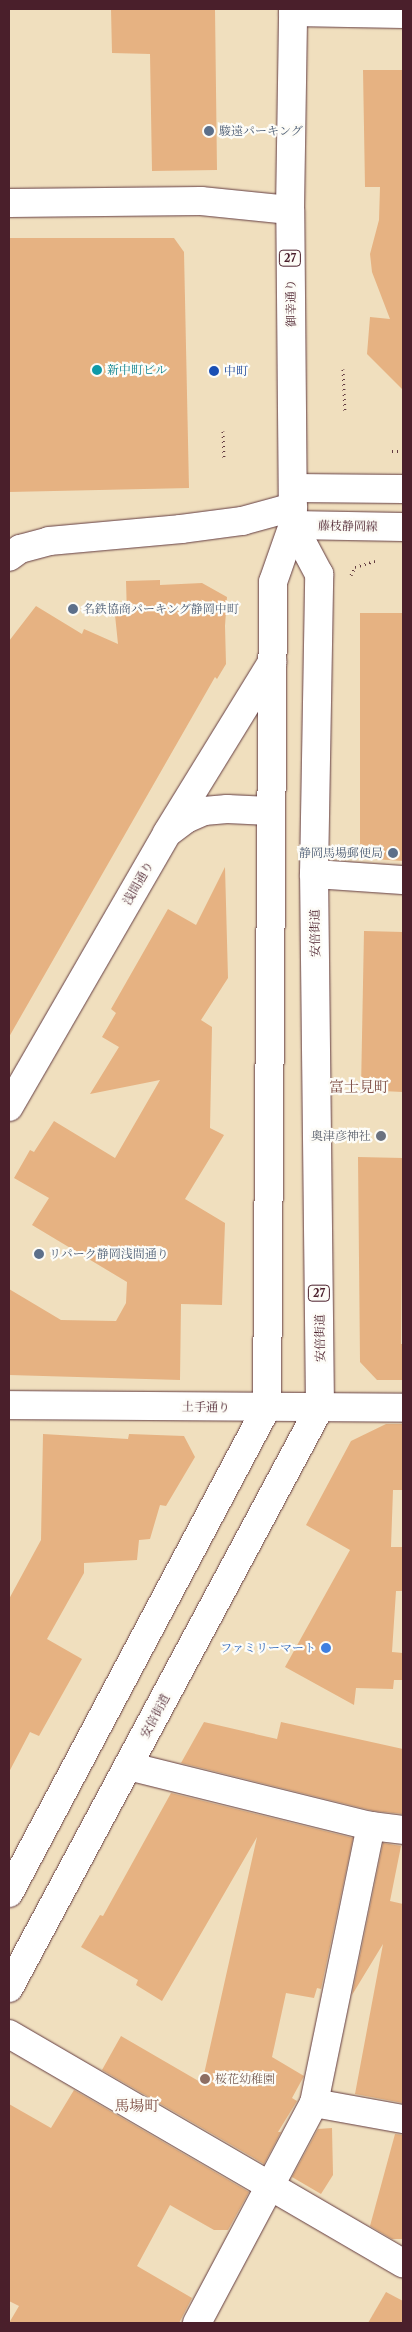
<!DOCTYPE html>
<html>
<head>
<meta charset="utf-8">
<style>
  body { margin:0 }
  #map { position:relative; width:412px; height:2332px; overflow:hidden; background:#f0dfbe; font-family:"Libre Caslon Text","Noto Serif JP",serif }
  div>[style] { position:absolute }
  .building>* { inset:0; background:#e6b282 }
  .path>* { height:3px; margin-top:-1.5px; transform-origin:0; background:repeating-linear-gradient(90deg,#633c41 0 1px,transparent 0 5px) }
  .roads { filter:drop-shadow(0 0 1px #633c41) drop-shadow(0 0 1px #633c41) }
  .minor>* { height:28px; margin:-14px; padding:0 14px; transform-origin:14px; border-radius:14px; background:#fff }
  .tertiary>* { height:28px; margin:-14px; padding:0 14px; transform-origin:14px; border-radius:14px; background:#fff }
  .secondary>* { height:28px; margin:-14px; padding:0 14px; transform-origin:14px; border-radius:14px; background:#fff }
  .primary>* { height:28px; margin:-14px; padding:0 14px; transform-origin:14px; border-radius:14px; background:#fff }
  .dots>* { width:14px; height:14px; translate:-50% -50%; box-sizing:border-box; border:2px solid #fdfcf7; border-radius:50% }
  span { translate:-50% -50%; white-space:nowrap; text-align:center; line-height:1.15; -webkit-text-stroke:4.5px #fdfcf7; paint-order:stroke }
  .shield-label span { padding:1px 4px; background:#fdfcf7; border:1px solid; border-radius:4px; -webkit-text-stroke-width:0 }
  .shield-label { font-size:11px; color:#4a1f2b; font-weight:700 }
  .service-label { font-size:12px; color:#4e5e75 }
  .left { translate:0 -50%; text-align:left }
  .right { translate:-100% -50%; text-align:right }
  .street-label { font-size:12px; color:#4a1f2b }
  .culture-label { font-size:12px; color:#0d838f }
  .transit-label { font-size:12px; color:#164399 }
  .worship-label { font-size:12px; color:#5b616d }
  .shop-label { font-size:12px; color:#366cbe }
  .education-label { font-size:12px; color:#785e54 }
  .quarter-label { font-size:15px; color:#815249 }
  .frame { position:absolute; inset:0; border:10px solid #4a1f2b; pointer-events:none }
</style>
</head>
<body>
<div id="map">
  <div class="building">
    <i style="clip-path:polygon(111px 9px,215px 9px,217px 170px,152px 171px,150px 54px,112px 53px)"></i>
    <i style="clip-path:polygon(363px 70px,403px 70px,403px 390px,367px 354px,370px 317px,390px 319px,372px 272px,370px 254px,379px 220px,380px 187px,365px 187px)"></i>
    <i style="clip-path:polygon(9px 238px,174px 238px,184px 252px,189px 488px,9px 492px)"></i>
    <i style="clip-path:polygon(160px 580px,160px 585px,202px 583px,227px 597px,225px 626px,226px 664px,217px 679px,215px 677px,9px 1037px,9px 641px,36px 606px,82px 634px,84px 629px,118px 644px,115px 615px,127px 615px,126px 581px)"></i>
    <i style="clip-path:polygon(360px 613px,403px 613px,403px 861px,360px 858px)"></i>
    <i style="clip-path:polygon(225px 867px,228px 978px,201px 1020px,212px 1027px,210px 1128px,224px 1135px,185px 1199px,225px 1223px,222px 1305px,181px 1304px,180px 1380px,9px 1375px,9px 1289px,61px 1320px,116px 1321px,126px 1303px,127px 1282px,32px 1225px,49px 1198px,14px 1178px,30px 1150px,34px 1152px,54px 1121px,115px 1158px,160px 1080px,90px 1094px,119px 1047px,102px 1037px,116px 1013px,111px 1009px,168px 909px,196px 925px)"></i>
    <i style="clip-path:polygon(364px 931px,403px 932px,403px 1092px,361px 1090px)"></i>
    <i style="clip-path:polygon(358px 1157px,403px 1158px,401px 1344px,403px 1344px,403px 1380px,377px 1380px,360px 1362px)"></i>
    <i style="clip-path:polygon(386px 1424px,403px 1424px,403px 1490px,393px 1490px,391px 1547px,403px 1547px,403px 1591px,396px 1591px,392px 1652px,403px 1653px,403px 1680px,394px 1680px,393px 1689px,356px 1688px,354px 1705px,285px 1667px,350px 1550px,306px 1525px,351px 1441px)"></i>
    <i style="clip-path:polygon(43px 1434px,128px 1439px,129px 1434px,184px 1436px,195px 1457px,166px 1506px,160px 1505px,150px 1539px,139px 1540px,137px 1560px,84px 1563px,84px 1573px,47px 1639px,82px 1659px,39px 1736px,30px 1732px,9px 1772px,9px 1599px,41px 1540px)"></i>
    <i style="clip-path:polygon(204px 1722px,277px 1739px,281px 1722px,403px 1749px,403px 1814px,374px 1811px,181px 1763px)"></i>
    <i style="clip-path:polygon(171px 1793px,353px 1838px,321px 1989px,317px 1988px,314px 1998px,286px 1993px,272px 2057px,304px 2076px,292px 2098px,297px 2101px,278px 2132px,281px 2132px,264px 2164px,102px 2070px,121px 2036px,202px 2083px,257px 1837px,162px 2001px,136px 1985px,138px 1980px,81px 1947px,100px 1915px,103px 1916px)"></i>
    <i style="clip-path:polygon(383px 1843px,401px 1846px,390px 1901px,403px 1904px,403px 2103px,355px 2094px,383px 1944px,352px 1995px)"></i>
    <i style="clip-path:polygon(74px 2090px,249px 2192px,228px 2230px,214px 2230px,170px 2205px,137px 2266px,192px 2298px,179px 2323px,9px 2323px,19px 2306px,9px 2301px,9px 2104px,51px 2128px)"></i>
    <i style="clip-path:polygon(332px 2128px,333px 2175px,321px 2194px,292px 2177px,318px 2129px)"></i>
    <i style="clip-path:polygon(395px 2134px,403px 2135px,403px 2239px,392px 2239px,370px 2226px)"></i>
    <i style="clip-path:polygon(386px 2292px,403px 2301px,403px 2323px,368px 2323px)"></i>
  </div>
  <div class="path">
    <i style="left:343px;top:369px;width:44px;rotate:87.4deg"></i>
    <i style="left:223px;top:431px;width:27px;rotate:88deg"></i>
    <i style="left:392px;top:451px;width:11px"></i>
    <i style="left:351px;top:575px;width:9px;rotate:-63deg"></i>
    <i style="left:355px;top:567px;width:21px;rotate:-17deg"></i>
  </div>
  <div class="roads">
    <div class="minor">
      <i style="left:293px;top:12px;width:110px;rotate:1deg"></i>
      <i style="left:170px;top:831px;width:20px;rotate:-37deg"></i>
      <i style="left:186px;top:819px;width:20px;rotate:-24deg"></i>
      <i style="left:204px;top:811px;width:23px;rotate:-5deg"></i>
      <i style="left:227px;top:809px;width:43px;rotate:2.7deg"></i>
      <i style="left:314px;top:874px;width:89px;rotate:3.9deg"></i>
      <i style="left:9px;top:1107px;width:316px;rotate:-60deg"></i>
      <i style="left:167px;top:833px;width:201px;rotate:-58.4deg"></i>
      <i style="left:128px;top:1766px;width:250px;rotate:13.9deg"></i>
      <i style="left:371px;top:1826px;width:32px;rotate:7deg"></i>
      <i style="left:9px;top:2034px;width:456px;rotate:30.2deg"></i>
      <i style="left:314px;top:2103px;width:90px;rotate:10.2deg"></i>
      <i style="left:197px;top:2323px;width:249px;rotate:-62deg"></i>
      <i style="left:314px;top:2103px;width:283px;rotate:-78.4deg"></i>
    </div>
    <div class="tertiary">
      <i style="left:9px;top:203px;width:192px;rotate:-0.6deg"></i>
      <i style="left:201px;top:201px;width:89px;rotate:5.8deg"></i>
      <i style="left:9px;top:557px;width:14px;rotate:-36deg"></i>
      <i style="left:20px;top:549px;width:30px;rotate:-15deg"></i>
      <i style="left:49px;top:541px;width:133px;rotate:-5.2deg"></i>
      <i style="left:181px;top:529px;width:62px;rotate:-7.5deg"></i>
      <i style="left:242px;top:521px;width:53px;rotate:-15.4deg"></i>
      <i style="left:9px;top:1405px;width:394px;rotate:0.4deg"></i>
    </div>
    <div class="secondary">
      <i style="left:293px;top:488px;width:110px;rotate:0.5deg"></i>
      <i style="left:293px;top:525px;width:110px;rotate:1deg"></i>
    </div>
    <div class="primary">
      <i style="left:9px;top:1893px;width:550px;rotate:-62.04deg"></i>
      <i style="left:267px;top:1407px;width:825px;rotate:-89.58deg"></i>
      <i style="left:273px;top:582px;width:60px;rotate:-70.7deg"></i>
      <i style="left:293px;top:525px;width:315px;rotate:-90.5deg"></i>
      <i style="left:290px;top:210px;width:201px;rotate:-89.1deg"></i>
      <i style="left:9px;top:1988px;width:659px;rotate:-61.84deg"></i>
      <i style="left:320px;top:1407px;width:533px;rotate:-90.64deg"></i>
      <i style="left:314px;top:874px;width:300px;rotate:-89deg"></i>
      <i style="left:319px;top:574px;width:55px;rotate:-118deg"></i>
    </div>
  </div>
  <div class="dots">
    <i style="left:209px;top:131px;background:#5c6f8a"></i>
    <i style="left:97px;top:370px;background:#0f9aa8"></i>
    <i style="left:214px;top:371px;background:#1a4fb4"></i>
    <i style="left:73px;top:609px;background:#5c6f8a"></i>
    <i style="left:393px;top:853px;background:#5c6f8a"></i>
    <i style="left:381px;top:1136px;background:#6b7280"></i>
    <i style="left:39px;top:1254px;background:#5c6f8a"></i>
    <i style="left:326px;top:1648px;background:#3f7fe0"></i>
    <i style="left:205px;top:2079px;background:#8d6e63"></i>
  </div>
  <div class="shield-label">
    <span style="left:290px;top:258px">27</span>
    <span style="left:319px;top:1293px">27</span>
  </div>
  <div class="service-label">
    <span class="left" style="left:219px;top:131px">駿遠パーキング</span>
    <span class="left" style="left:83px;top:609px">名鉄協商パーキング静岡中町</span>
    <span class="right" style="left:383px;top:853px">静岡馬場郵便局</span>
    <span class="left" style="left:49px;top:1254px">リパーク静岡浅間通り</span>
  </div>
  <div class="street-label">
    <span style="left:291px;top:303px;rotate:-91deg">御幸通り</span>
    <span style="left:348px;top:526px;rotate:1deg">藤枝静岡線</span>
    <span style="left:138px;top:883px;rotate:-60deg">浅間通り</span>
    <span style="left:315px;top:933px;rotate:-91deg">安倍街道</span>
    <span style="left:320px;top:1338px;rotate:-91deg">安倍街道</span>
    <span style="left:206px;top:1407px;rotate:1deg">土手通り</span>
    <span style="left:155px;top:1716px;rotate:-62deg">安倍街道</span>
  </div>
  <div class="culture-label">
    <span class="left" style="left:107px;top:370px">新中町ビル</span>
  </div>
  <div class="transit-label">
    <span class="left" style="left:224px;top:371px">中町</span>
  </div>
  <div class="worship-label">
    <span class="right" style="left:371px;top:1136px">奥津彦神社</span>
  </div>
  <div class="shop-label">
    <span class="right" style="left:316px;top:1648px">ファミリーマート</span>
  </div>
  <div class="education-label">
    <span class="left" style="left:215px;top:2079px">桜花幼稚園</span>
  </div>
  <div class="quarter-label">
    <span style="left:359px;top:1087px">富士見町</span>
    <span style="left:137px;top:2106px">馬場町</span>
  </div>
  <div class="frame"></div>
</div>
</body>
</html>
